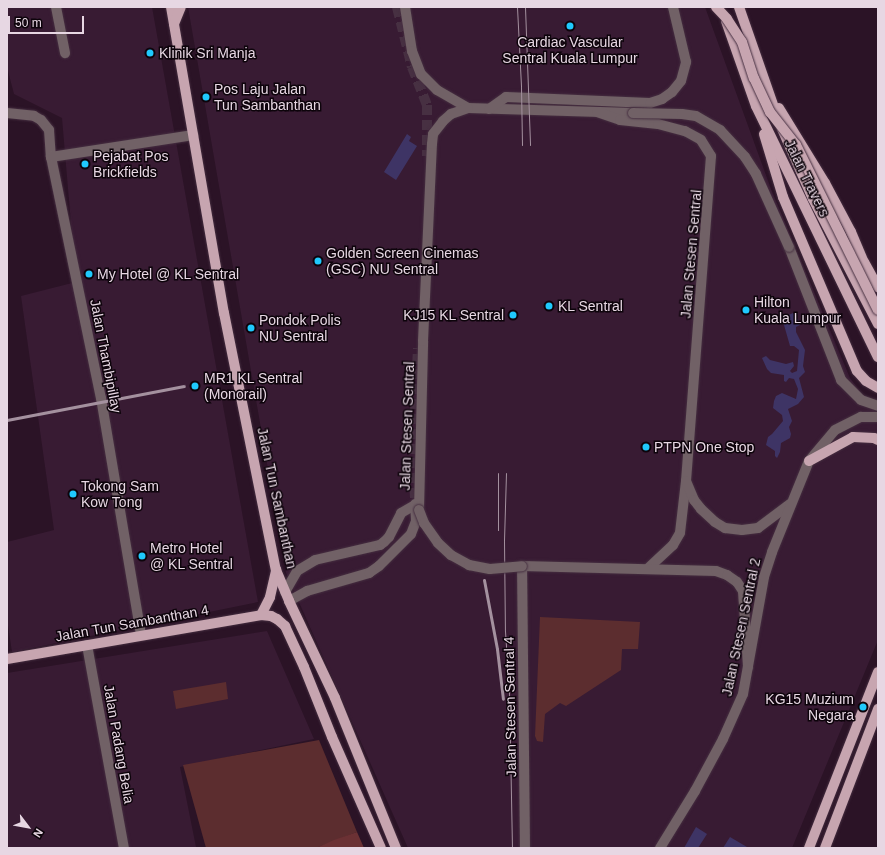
<!DOCTYPE html>
<html>
<head>
<meta charset="utf-8">
<style>
  body { margin:0 }
  #map { position:relative; width:885px; height:855px; overflow:hidden; background:#2b1326; font-family:Helvetica,sans-serif }
  div>[style] { position:absolute }
  .built>* { inset:0; background:#381b33 }
  .green>* { inset:0; background:#5c2d2f }
  .forest>* { inset:0; background:#6b3134 }
  .water>* { inset:0; background:#3e3465 }
  .minor-tunnel>* { height:10px; margin-top:-5px; transform-origin:0; background:repeating-linear-gradient(90deg,#473042 0 10px,transparent 0 15px) }
  .roads { filter:drop-shadow(0 0 1px #452e40) drop-shadow(0 0 1px #452e40) }
  .minor>* { height:10px; margin:-5px; padding:0 5px; transform-origin:5px; border-radius:5px; background:#716166 }
  .major>* { height:10px; margin:-5px; padding:0 5px; transform-origin:5px; border-radius:5px; background:#c7a5b0 }
  .tram>* { height:1px; margin:-0.5px; padding:0 0.5px; transform-origin:0.5px; border-radius:0.5px; background:#a4919f }
  .rail>* { height:3px; margin:-1.5px; padding:0 1.5px; transform-origin:1.5px; border-radius:1.5px; background:#a4919f }
  .bridges { filter:drop-shadow(0 0 1px #452e40) drop-shadow(0 0 1px #452e40) }
  .minor-bridge>* { height:10px; margin:-5px; padding:0 5px; transform-origin:5px; border-radius:5px; background:#716166 }
  .major-bridge>* { height:10px; margin:-5px; padding:0 5px; transform-origin:5px; border-radius:5px; background:#c7a5b0 }
  .dots>* { width:11px; height:11px; translate:-50% -50%; box-sizing:border-box; border:2px solid #0d040b; border-radius:50% }
  span { translate:-50% -50%; white-space:nowrap; text-align:center; line-height:1.15; -webkit-text-stroke:3px #0d040b; paint-order:stroke }
  .poi-label { font-size:14px; color:#e7d7e3 }
  .left { translate:0 -50%; text-align:left }
  .right { translate:-100% -50%; text-align:right }
  .street-label { font-size:14px; color:#e7d7e3 }
  .frame { position:absolute; inset:0; border:8px solid #e7d7e3; pointer-events:none }
  .north { position:absolute; left:8px; top:807px; width:40px; height:40px; -webkit-text-stroke:3px #0d040b; paint-order:stroke; rotate:122deg; font-size:11px; font-weight:700; line-height:16px; text-align:center; color:#e7d7e3 }
  .north::after { content:''; display:block; margin:auto; width:14px; height:18px; background:#e7d7e3; clip-path:polygon(50% 0,100% 100%,50% 72%,0 100%) }
  .scale { position:absolute; left:8px; top:16px; width:76px; height:18px; box-sizing:border-box; border:2px solid #e7d7e3; border-top:0; padding-left:5px; font-size:12px; line-height:14px; white-space:nowrap; color:#e7d7e3; -webkit-text-stroke:3px #0d040b; paint-order:stroke }
</style>
</head>
<body>
<div id="map">
  <div class="built">
    <i style="clip-path:polygon(7px 7px,152px 7px,258px 602px,12px 652px,7px 619px,7px 542px,54px 530px,21px 296px,76px 282px,62px 118px,14px 94px,7px 67px)"></i>
    <i style="clip-path:polygon(188px 7px,705px 7px,771px 189px,850px 378px,878px 416px,878px 640px,792px 848px,408px 848px,286px 573px)"></i>
    <i style="clip-path:polygon(267px 631px,314px 739px,180px 767px,196px 847px,7px 848px,7px 673px)"></i>
  </div>
  <div class="green">
    <i style="clip-path:polygon(540px 617px,640px 622px,638px 649px,622px 649px,621px 670px,566px 706px,560px 703px,545px 714px,543px 742px,537px 741px,535px 736px)"></i>
    <i style="clip-path:polygon(226px 682px,228px 699px,176px 709px,173px 691px)"></i>
    <i style="clip-path:polygon(319px 740px,357px 832px,316px 848px,206px 848px,183px 765px)"></i>
  </div>
  <div class="forest">
    <i style="clip-path:polygon(357px 832px,364px 848px,316px 848px,334px 840px)"></i>
  </div>
  <div class="water">
    <i style="clip-path:polygon(407px 134px,411px 137px,409px 141px,417px 146px,396px 180px,384px 172px)"></i>
    <i style="clip-path:polygon(793px 313px,799px 321px,800px 325px,796px 327px,796px 332px,805px 350px,803px 366px,805px 372px,799px 378px,804px 397px,798px 404px,788px 409px,792px 421px,789px 427px,791px 434px,790px 438px,781px 443px,780px 452px,777px 458px,775px 456px,775px 451px,766px 445px,768px 437px,772px 434px,783px 421px,782px 415px,773px 408px,774px 401px,776px 396px,782px 393px,796px 399px,798px 389px,794px 379px,789px 378px,786px 382px,784px 381px,784px 375px,771px 373px,767px 369px,762px 358px,766px 356px,770px 360px,786px 364px,793px 362px,794px 366px,790px 371px,792px 373px,797px 371px,799px 350px,794px 346px,790px 346px,782px 318px)"></i>
    <i style="clip-path:polygon(696px 827px,707px 834px,698px 848px,684px 848px)"></i>
    <i style="clip-path:polygon(730px 837px,747px 847px,747px 848px,723px 848px)"></i>
  </div>
  <div class="minor-tunnel">
    <i style="left:397px;top:7px;width:62px;rotate:76deg"></i>
    <i style="left:412px;top:67px;width:41px;rotate:68.5deg"></i>
    <i style="left:427px;top:105px;width:51px;rotate:90deg"></i>
    <i style="left:415px;top:498px;width:44px;rotate:-92.6deg"></i>
    <i style="left:413px;top:454px;width:106px;rotate:-87.3deg"></i>
  </div>
  <div class="roads">
    <div class="minor">
      <i style="left:56px;top:7px;width:47px;rotate:78.9deg"></i>
      <i style="left:405px;top:7px;width:45px;rotate:81deg"></i>
      <i style="left:412px;top:51px;width:25px;rotate:69deg"></i>
      <i style="left:421px;top:74px;width:23px;rotate:45deg"></i>
      <i style="left:437px;top:90px;width:36px;rotate:30deg"></i>
      <i style="left:468px;top:108px;width:165px;rotate:1.7deg"></i>
      <i style="left:489px;top:109px;width:21px;rotate:-35deg"></i>
      <i style="left:506px;top:97px;width:144px;rotate:2.4deg"></i>
      <i style="left:650px;top:103px;width:13px;rotate:-18deg"></i>
      <i style="left:662px;top:99px;width:12px;rotate:-35deg"></i>
      <i style="left:672px;top:92px;width:14px;rotate:-51deg"></i>
      <i style="left:681px;top:81px;width:20px;rotate:-75deg"></i>
      <i style="left:686px;top:62px;width:57px;rotate:-103.3deg"></i>
      <i style="left:597px;top:112px;width:24px;rotate:19deg"></i>
      <i style="left:620px;top:120px;width:38px;rotate:6deg"></i>
      <i style="left:658px;top:124px;width:28px;rotate:15deg"></i>
      <i style="left:685px;top:131px;width:18px;rotate:29deg"></i>
      <i style="left:701px;top:140px;width:19px;rotate:58deg"></i>
      <i style="left:711px;top:156px;width:326px;rotate:94.4deg"></i>
      <i style="left:686px;top:481px;width:52px;rotate:96.6deg"></i>
      <i style="left:680px;top:533px;width:14px;rotate:120deg"></i>
      <i style="left:673px;top:545px;width:35px;rotate:137deg"></i>
      <i style="left:7px;top:113px;width:27px;rotate:6deg"></i>
      <i style="left:34px;top:116px;width:8px;rotate:30deg"></i>
      <i style="left:41px;top:120px;width:13px;rotate:51deg"></i>
      <i style="left:49px;top:130px;width:27px;rotate:86deg"></i>
      <i style="left:51px;top:157px;width:246px;rotate:78.3deg"></i>
      <i style="left:101px;top:398px;width:240px;rotate:80.4deg"></i>
      <i style="left:51px;top:157px;width:144px;rotate:-8.8deg"></i>
      <i style="left:789px;top:247px;width:143px;rotate:68.6deg"></i>
      <i style="left:841px;top:380px;width:28px;rotate:45deg"></i>
      <i style="left:861px;top:400px;width:18px;rotate:19deg"></i>
      <i style="left:686px;top:481px;width:21px;rotate:67deg"></i>
      <i style="left:694px;top:500px;width:11px;rotate:52deg"></i>
      <i style="left:701px;top:509px;width:19px;rotate:43deg"></i>
      <i style="left:715px;top:522px;width:12px;rotate:31deg"></i>
      <i style="left:725px;top:528px;width:17px;rotate:7deg"></i>
      <i style="left:742px;top:530px;width:16px;rotate:-7deg"></i>
      <i style="left:758px;top:528px;width:40px;rotate:-37deg"></i>
      <i style="left:419px;top:510px;width:169px;rotate:-88.6deg"></i>
      <i style="left:423px;top:341px;width:197px;rotate:-87.4deg"></i>
      <i style="left:432px;top:144px;width:10px;rotate:-84deg"></i>
      <i style="left:433px;top:134px;width:16px;rotate:-52deg"></i>
      <i style="left:443px;top:121px;width:11px;rotate:-41deg"></i>
      <i style="left:451px;top:114px;width:18px;rotate:-19deg"></i>
      <i style="left:285px;top:592px;width:24px;rotate:-60deg"></i>
      <i style="left:297px;top:571px;width:21px;rotate:-31deg"></i>
      <i style="left:315px;top:560px;width:67px;rotate:-13deg"></i>
      <i style="left:380px;top:545px;width:5px;rotate:-37deg"></i>
      <i style="left:384px;top:542px;width:7px;rotate:-45deg"></i>
      <i style="left:389px;top:537px;width:27px;rotate:-63deg"></i>
      <i style="left:401px;top:513px;width:16px;rotate:-30deg"></i>
      <i style="left:289px;top:601px;width:21px;rotate:-29deg"></i>
      <i style="left:307px;top:591px;width:65px;rotate:-16.2deg"></i>
      <i style="left:369px;top:573px;width:12px;rotate:-35deg"></i>
      <i style="left:379px;top:566px;width:45px;rotate:-45deg"></i>
      <i style="left:411px;top:534px;width:14px;rotate:-69deg"></i>
      <i style="left:416px;top:521px;width:17px;rotate:-93deg"></i>
      <i style="left:87px;top:645px;width:206px;rotate:79.7deg"></i>
      <i style="left:525px;top:848px;width:282px;rotate:-90.6deg"></i>
      <i style="left:522px;top:566px;width:194px;rotate:1.5deg"></i>
      <i style="left:716px;top:571px;width:12px;rotate:20deg"></i>
      <i style="left:727px;top:575px;width:12px;rotate:35deg"></i>
      <i style="left:737px;top:582px;width:11px;rotate:56deg"></i>
      <i style="left:743px;top:591px;width:76px;rotate:86.2deg"></i>
      <i style="left:660px;top:848px;width:67px;rotate:-58.4deg"></i>
      <i style="left:695px;top:791px;width:59px;rotate:-61.7deg"></i>
      <i style="left:723px;top:739px;width:49px;rotate:-66deg"></i>
      <i style="left:743px;top:694px;width:119px;rotate:-79.8deg"></i>
      <i style="left:764px;top:577px;width:26px;rotate:-72deg"></i>
      <i style="left:772px;top:552px;width:98px;rotate:-67.9deg"></i>
      <i style="left:809px;top:461px;width:40px;rotate:-50deg"></i>
      <i style="left:835px;top:430px;width:29px;rotate:-27deg"></i>
      <i style="left:861px;top:417px;width:17px"></i>
    </div>
    <div class="major">
      <i style="left:171px;top:7px;width:311px;rotate:80.2deg"></i>
      <i style="left:224px;top:313px;width:262px;rotate:78.6deg"></i>
      <i style="left:276px;top:570px;width:34px;rotate:67deg"></i>
      <i style="left:289px;top:601px;width:107px;rotate:64.6deg"></i>
      <i style="left:335px;top:698px;width:162px;rotate:67.9deg"></i>
      <i style="left:739px;top:7px;width:122px;rotate:70.8deg"></i>
      <i style="left:779px;top:122px;width:84px;rotate:66.2deg"></i>
      <i style="left:813px;top:199px;width:141px;rotate:62.5deg"></i>
      <i style="left:726px;top:21px;width:90px;rotate:70.6deg"></i>
      <i style="left:756px;top:106px;width:279px;rotate:64.1deg"></i>
      <i style="left:174px;top:24px;width:18px;rotate:-68deg"></i>
      <i style="left:779px;top:108px;width:88px;rotate:58.5deg"></i>
      <i style="left:825px;top:183px;width:55px;rotate:62deg"></i>
      <i style="left:851px;top:232px;width:33px;rotate:67deg"></i>
      <i style="left:864px;top:262px;width:29px;rotate:61deg"></i>
      <i style="left:764px;top:134px;width:66px;rotate:73.2deg"></i>
      <i style="left:783px;top:197px;width:189px;rotate:67deg"></i>
      <i style="left:857px;top:371px;width:13px;rotate:48deg"></i>
      <i style="left:866px;top:381px;width:14px;rotate:30deg"></i>
      <i style="left:809px;top:461px;width:50px;rotate:-28.6deg"></i>
      <i style="left:853px;top:437px;width:21px;rotate:3deg"></i>
      <i style="left:874px;top:438px;width:4px;rotate:27deg"></i>
      <i style="left:261px;top:615px;width:20px;rotate:-63deg"></i>
      <i style="left:270px;top:597px;width:28px;rotate:-77deg"></i>
      <i style="left:7px;top:659px;width:258px;rotate:-9.8deg"></i>
      <i style="left:261px;top:615px;width:10px;rotate:6deg"></i>
      <i style="left:271px;top:616px;width:7px;rotate:27deg"></i>
      <i style="left:277px;top:619px;width:11px;rotate:41deg"></i>
      <i style="left:285px;top:626px;width:45px;rotate:65.1deg"></i>
      <i style="left:304px;top:667px;width:75px;rotate:68.2deg"></i>
      <i style="left:332px;top:737px;width:121px;rotate:66.2deg"></i>
      <i style="left:809px;top:848px;width:189px;rotate:-68.6deg"></i>
      <i style="left:825px;top:848px;width:149px;rotate:-69.1deg"></i>
    </div>
  </div>
  <div class="tram">
    <i style="left:517px;top:7px;width:80px;rotate:87.1deg"></i>
    <i style="left:521px;top:87px;width:58px;rotate:89deg"></i>
    <i style="left:525px;top:7px;width:138px;rotate:87.9deg"></i>
    <i style="left:498px;top:473px;width:57px;rotate:90deg"></i>
    <i style="left:506px;top:473px;width:68px;rotate:91.7deg"></i>
    <i style="left:504px;top:541px;width:90px;rotate:89.4deg"></i>
    <i style="left:505px;top:631px;width:61px;rotate:86.2deg"></i>
    <i style="left:509px;top:692px;width:156px;rotate:88.9deg"></i>
  </div>
  <div class="rail">
    <i style="left:7px;top:420px;width:180px;rotate:-10.9deg"></i>
    <i style="left:484px;top:580px;width:70px;rotate:79.3deg"></i>
    <i style="left:497px;top:649px;width:50px;rotate:83.2deg"></i>
  </div>
  <div class="bridges">
    <div class="minor-bridge">
      <i style="left:633px;top:113px;width:49px;rotate:1.2deg"></i>
      <i style="left:682px;top:114px;width:14px;rotate:8deg"></i>
      <i style="left:696px;top:116px;width:28px;rotate:30deg"></i>
      <i style="left:720px;top:130px;width:37px;rotate:47deg"></i>
      <i style="left:745px;top:157px;width:20px;rotate:57deg"></i>
      <i style="left:756px;top:174px;width:80px;rotate:65.7deg"></i>
      <i style="left:419px;top:510px;width:14px;rotate:69deg"></i>
      <i style="left:424px;top:523px;width:24px;rotate:55deg"></i>
      <i style="left:438px;top:543px;width:18px;rotate:43deg"></i>
      <i style="left:451px;top:555px;width:21px;rotate:29deg"></i>
      <i style="left:469px;top:565px;width:21px;rotate:11deg"></i>
      <i style="left:490px;top:569px;width:32px;rotate:-5deg"></i>
    </div>
    <div class="major-bridge">
      <i style="left:716px;top:7px;width:16px;rotate:47deg"></i>
      <i style="left:727px;top:19px;width:27px;rotate:57deg"></i>
      <i style="left:742px;top:42px;width:38px;rotate:72deg"></i>
      <i style="left:754px;top:78px;width:38px;rotate:65deg"></i>
      <i style="left:770px;top:112px;width:42px;rotate:51.8deg"></i>
      <i style="left:796px;top:145px;width:184px;rotate:63.6deg"></i>
    </div>
  </div>
  <div class="dots">
    <i style="left:570px;top:26px;background:#1fc9fd"></i>
    <i style="left:150px;top:53px;background:#1fc9fd"></i>
    <i style="left:206px;top:97px;background:#1fc9fd"></i>
    <i style="left:85px;top:164px;background:#1fc9fd"></i>
    <i style="left:318px;top:261px;background:#1fc9fd"></i>
    <i style="left:89px;top:274px;background:#1fc9fd"></i>
    <i style="left:549px;top:306px;background:#1fc9fd"></i>
    <i style="left:746px;top:310px;background:#1fc9fd"></i>
    <i style="left:513px;top:315px;background:#1fc9fd"></i>
    <i style="left:251px;top:328px;background:#1fc9fd"></i>
    <i style="left:195px;top:386px;background:#1fc9fd"></i>
    <i style="left:646px;top:447px;background:#1fc9fd"></i>
    <i style="left:73px;top:494px;background:#1fc9fd"></i>
    <i style="left:142px;top:556px;background:#1fc9fd"></i>
    <i style="left:863px;top:707px;background:#1fc9fd"></i>
  </div>
  <div class="poi-label">
    <span style="left:570px;top:50px">Cardiac Vascular<br>Sentral Kuala Lumpur</span>
    <span class="left" style="left:159px;top:53px">Klinik Sri Manja</span>
    <span class="left" style="left:214px;top:97px">Pos Laju Jalan<br>Tun Sambanthan</span>
    <span class="left" style="left:93px;top:164px">Pejabat Pos<br>Brickfields</span>
    <span class="left" style="left:326px;top:261px">Golden Screen Cinemas<br>(GSC) NU Sentral</span>
    <span class="left" style="left:97px;top:274px">My Hotel @ KL Sentral</span>
    <span class="left" style="left:754px;top:310px">Hilton<br>Kuala Lumpur</span>
    <span class="left" style="left:558px;top:306px">KL Sentral</span>
    <span class="right" style="left:504px;top:315px">KJ15 KL Sentral</span>
    <span class="left" style="left:259px;top:328px">Pondok Polis<br>NU Sentral</span>
    <span class="left" style="left:204px;top:386px">MR1 KL Sentral<br>(Monorail)</span>
    <span class="left" style="left:654px;top:447px">PTPN One Stop</span>
    <span class="left" style="left:81px;top:494px">Tokong Sam<br>Kow Tong</span>
    <span class="left" style="left:150px;top:556px">Metro Hotel<br>@ KL Sentral</span>
    <span class="right" style="left:854px;top:707px">KG15 Muzium<br>Negara</span>
  </div>
  <div class="street-label">
    <span style="left:807px;top:178px;rotate:64deg">Jalan Travers</span>
    <span style="left:691px;top:254px;rotate:-85deg">Jalan Stesen Sentral</span>
    <span style="left:106px;top:356px;rotate:79deg">Jalan Thambipillay</span>
    <span style="left:407px;top:426px;rotate:-88deg">Jalan Stesen Sentral</span>
    <span style="left:277px;top:498px;rotate:78deg">Jalan Tun Sambanthan</span>
    <span style="left:132px;top:623px;rotate:-10deg">Jalan Tun Sambanthan 4</span>
    <span style="left:741px;top:627px;rotate:-78deg">Jalan Stesen Sentral 2</span>
    <span style="left:510px;top:707px;rotate:-91deg">Jalan Stesen Sentral 4</span>
    <span style="left:119px;top:744px;rotate:80deg">Jalan Padang Belia</span>
  </div>
  <div class="frame"></div>
  <div class="north">N</div>
  <div class="scale">50 m</div>
</div>
</body>
</html>
